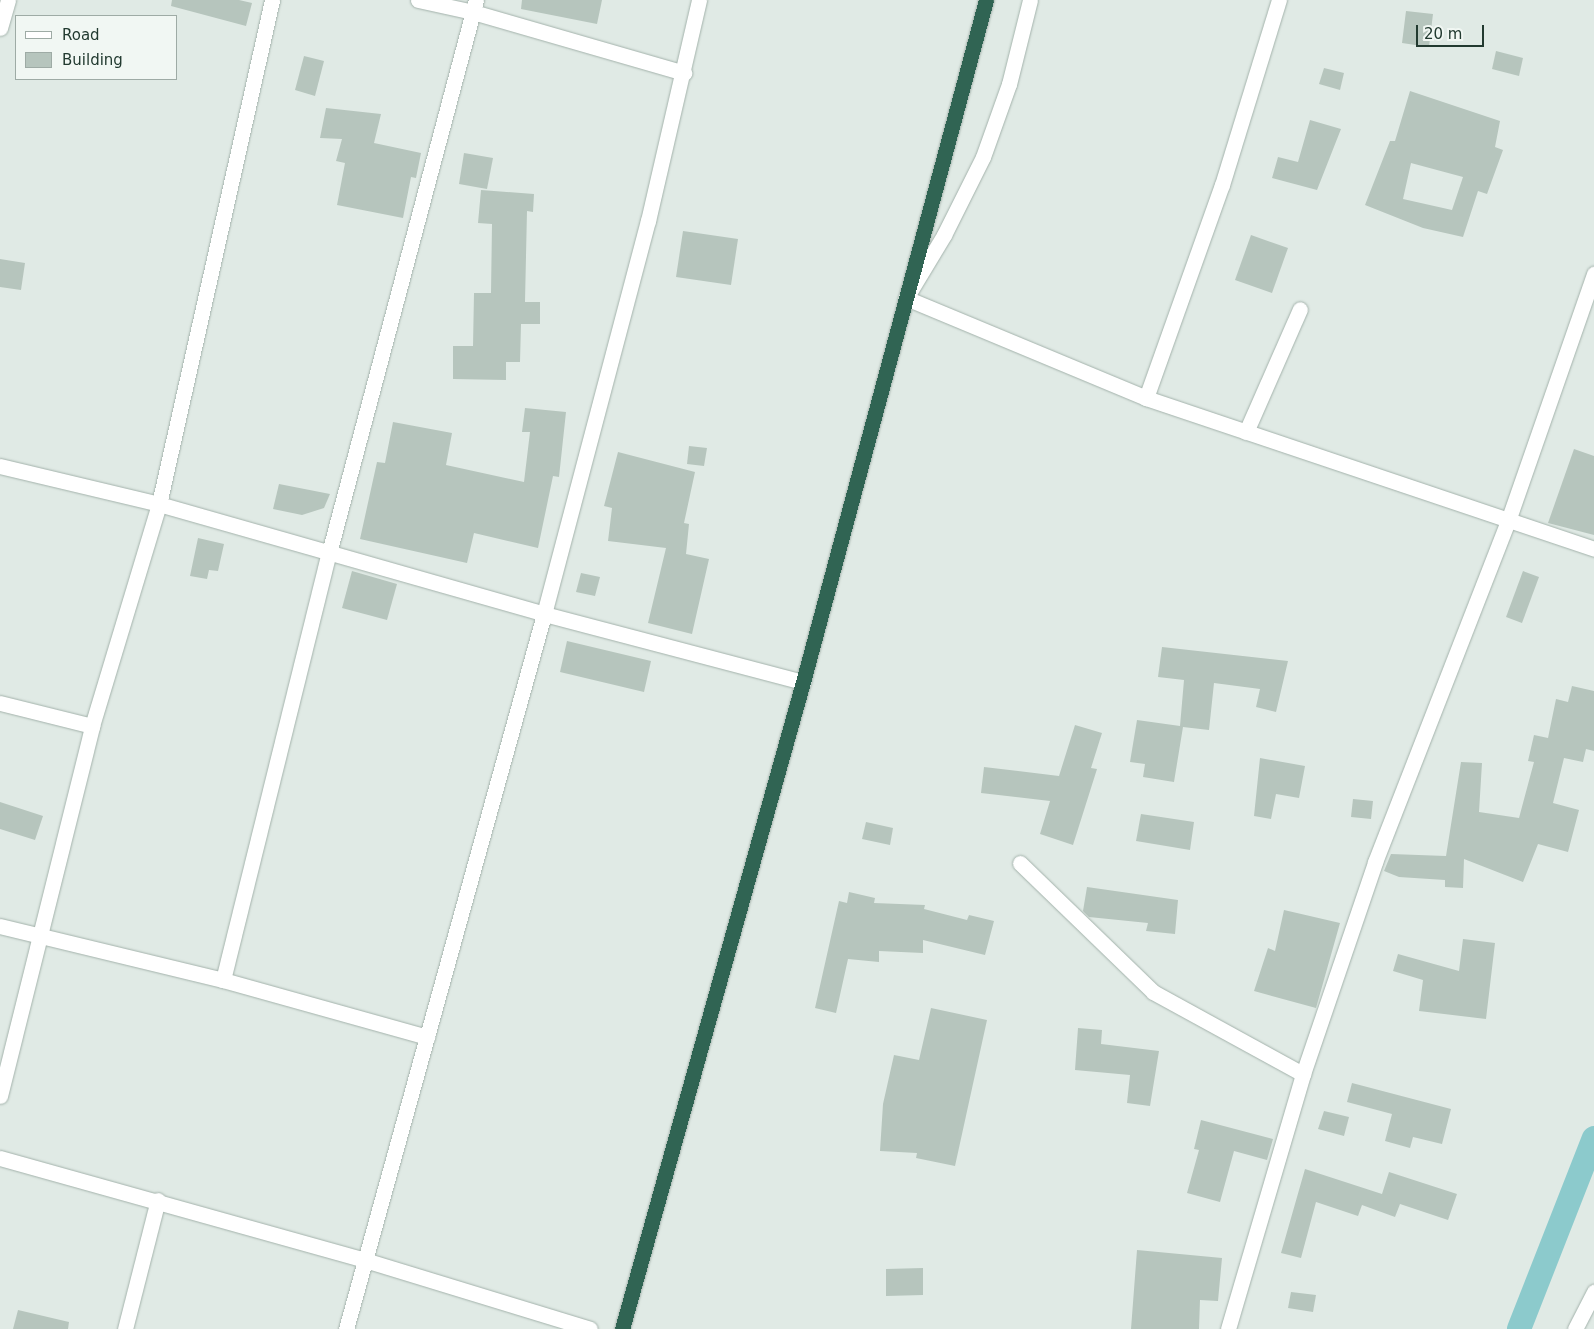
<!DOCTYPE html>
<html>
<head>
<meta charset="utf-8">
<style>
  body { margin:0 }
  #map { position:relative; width:1594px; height:1329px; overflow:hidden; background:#e0eae5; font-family:"DejaVu Sans",sans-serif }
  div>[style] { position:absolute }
  .canal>* { height:24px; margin:-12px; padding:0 12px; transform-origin:12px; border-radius:12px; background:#8ccacc }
  .building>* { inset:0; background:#b6c5bd }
  .roads { filter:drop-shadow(0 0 1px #a3b2ab) drop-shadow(0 0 1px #a3b2ab) }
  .minor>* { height:15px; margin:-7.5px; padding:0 7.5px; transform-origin:7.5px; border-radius:7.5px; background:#fff }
  .highway>* { height:15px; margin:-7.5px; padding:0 7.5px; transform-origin:7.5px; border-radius:7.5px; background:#306453 }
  span { translate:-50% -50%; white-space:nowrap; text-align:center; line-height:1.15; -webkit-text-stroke:5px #f1f7f3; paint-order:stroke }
  .legend { position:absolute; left:15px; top:15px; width:162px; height:65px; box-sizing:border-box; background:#f1f7f3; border:1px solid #9eaba5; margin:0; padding:6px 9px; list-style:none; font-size:15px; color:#223a30 }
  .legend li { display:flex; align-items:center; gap:10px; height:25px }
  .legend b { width:25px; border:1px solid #9eaba5 }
  .scale { position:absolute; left:1416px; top:25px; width:68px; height:22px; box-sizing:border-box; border:2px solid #223a30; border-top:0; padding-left:6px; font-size:15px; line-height:18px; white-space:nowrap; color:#223a30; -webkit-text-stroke:4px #f1f7f3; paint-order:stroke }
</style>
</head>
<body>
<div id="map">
  <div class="canal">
    <i style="left:1519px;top:1329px;width:205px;rotate:-68.6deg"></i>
  </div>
  <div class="building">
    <i style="clip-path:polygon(172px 0,239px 0,252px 3px,246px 26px,171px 6px)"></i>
    <i style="clip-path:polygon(522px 0,602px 0,597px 24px,521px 9px)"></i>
    <i style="clip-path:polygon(1406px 11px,1433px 14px,1429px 47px,1402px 43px)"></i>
    <i style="clip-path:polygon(1496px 51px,1523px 58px,1519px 76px,1492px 69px)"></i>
    <i style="clip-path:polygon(304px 56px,324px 61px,315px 96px,295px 90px)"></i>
    <i style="clip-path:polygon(1324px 68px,1344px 73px,1340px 90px,1319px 84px)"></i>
    <i style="clip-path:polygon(evenodd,1410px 91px,1500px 121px,1495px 147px,1503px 150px,1487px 194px,1478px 191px,1463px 237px,1423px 228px,1365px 205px,1390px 141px,1395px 141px,1410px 91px,1411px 163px,1463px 177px,1452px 210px,1403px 199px,1411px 163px)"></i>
    <i style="clip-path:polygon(326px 108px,381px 114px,374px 143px,421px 153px,416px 178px,411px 177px,403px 218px,337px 205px,345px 163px,336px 161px,342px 139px,320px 138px)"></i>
    <i style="clip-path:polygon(1310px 120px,1341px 129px,1317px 190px,1272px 178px,1278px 157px,1298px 162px)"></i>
    <i style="clip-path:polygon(464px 153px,493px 158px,487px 189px,459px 184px)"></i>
    <i style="clip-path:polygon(481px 190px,534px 194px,533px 212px,527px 211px,525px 302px,540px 302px,540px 324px,521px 324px,520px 362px,506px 362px,506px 380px,453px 379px,453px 346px,473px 346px,474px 293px,491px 293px,492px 224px,478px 223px)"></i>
    <i style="clip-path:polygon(683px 231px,738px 239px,731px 285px,676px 277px)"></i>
    <i style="clip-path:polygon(1251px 235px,1288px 248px,1272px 293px,1235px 280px)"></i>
    <i style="clip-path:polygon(0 259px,25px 263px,21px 290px,0 287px)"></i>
    <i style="clip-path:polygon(525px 408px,566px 412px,559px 477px,553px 476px,538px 548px,474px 533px,467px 563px,360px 539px,377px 462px,385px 463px,393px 422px,452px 433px,446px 465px,524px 482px,530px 432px,522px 432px)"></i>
    <i style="clip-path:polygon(689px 446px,707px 448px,704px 466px,687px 464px)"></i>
    <i style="clip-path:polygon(1574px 449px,1594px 456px,1594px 535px,1548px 523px)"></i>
    <i style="clip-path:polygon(618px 452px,695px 472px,684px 523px,689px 524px,686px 554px,709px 559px,692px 634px,648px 623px,666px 548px,608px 541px,612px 508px,604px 506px)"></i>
    <i style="clip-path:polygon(279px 484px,330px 494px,324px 508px,302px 515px,273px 509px)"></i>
    <i style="clip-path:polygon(198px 538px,224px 544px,218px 571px,209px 570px,207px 579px,190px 576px)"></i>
    <i style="clip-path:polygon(352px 571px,397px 584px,387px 620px,342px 608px)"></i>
    <i style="clip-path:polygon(1523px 571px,1539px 577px,1522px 623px,1506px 617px)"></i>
    <i style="clip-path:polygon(581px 573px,600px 577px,595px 596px,576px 592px)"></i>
    <i style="clip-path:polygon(567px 641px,651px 661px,644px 692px,560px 672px)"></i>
    <i style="clip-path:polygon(1162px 647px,1288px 661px,1276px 712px,1256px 707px,1260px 689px,1214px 683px,1209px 730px,1183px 727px,1174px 782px,1143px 777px,1145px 764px,1130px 762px,1137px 720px,1180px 726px,1184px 680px,1158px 677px)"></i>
    <i style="clip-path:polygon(1572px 686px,1594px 691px,1594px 751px,1586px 749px,1583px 762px,1564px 758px,1553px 803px,1579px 810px,1568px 852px,1538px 844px,1523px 882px,1464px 859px,1463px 888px,1445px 887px,1445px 880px,1399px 877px,1384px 871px,1391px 854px,1446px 856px,1461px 762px,1482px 763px,1479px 812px,1519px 818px,1534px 762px,1528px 761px,1534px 735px,1548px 738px,1556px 699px,1568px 702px)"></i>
    <i style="clip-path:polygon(1075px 725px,1102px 733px,1091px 768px,1097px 769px,1073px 845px,1040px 834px,1050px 801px,981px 793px,984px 767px,1059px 776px)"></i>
    <i style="clip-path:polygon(1260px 758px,1305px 766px,1299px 798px,1276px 794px,1271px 819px,1254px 816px)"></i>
    <i style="clip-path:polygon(1353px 799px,1373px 801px,1371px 819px,1351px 817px)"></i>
    <i style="clip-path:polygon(0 802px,43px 816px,35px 840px,0 829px)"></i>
    <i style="clip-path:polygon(1141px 814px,1194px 822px,1190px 850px,1136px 841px)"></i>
    <i style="clip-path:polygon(866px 822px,893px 828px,890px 845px,862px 839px)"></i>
    <i style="clip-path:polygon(1087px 887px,1178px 900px,1175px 934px,1146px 931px,1148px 923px,1089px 917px,1083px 911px)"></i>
    <i style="clip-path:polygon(849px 892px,875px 898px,874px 903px,925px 905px,924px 909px,967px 920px,969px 915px,994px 921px,985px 955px,923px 940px,923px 953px,879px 951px,879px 962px,848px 959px,836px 1013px,815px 1008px,839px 901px,847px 903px)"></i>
    <i style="clip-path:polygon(1284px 910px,1340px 923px,1316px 1008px,1254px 991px,1268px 948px,1275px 951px)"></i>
    <i style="clip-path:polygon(1463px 939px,1495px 943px,1486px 1019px,1419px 1011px,1423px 980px,1393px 971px,1398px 954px,1459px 971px)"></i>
    <i style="clip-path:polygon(931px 1008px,987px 1020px,955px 1166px,916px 1158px,917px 1153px,880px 1151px,883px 1104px,894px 1055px,919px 1060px)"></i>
    <i style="clip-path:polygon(1078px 1028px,1102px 1030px,1101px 1044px,1159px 1051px,1150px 1106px,1127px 1103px,1130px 1075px,1075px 1070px)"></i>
    <i style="clip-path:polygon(1352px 1083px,1451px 1109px,1442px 1144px,1413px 1137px,1410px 1148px,1385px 1141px,1392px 1114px,1347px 1102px)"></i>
    <i style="clip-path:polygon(1324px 1111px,1349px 1117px,1344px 1136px,1318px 1129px)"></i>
    <i style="clip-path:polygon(1201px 1120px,1273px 1139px,1267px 1160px,1234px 1151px,1220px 1202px,1187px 1193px,1199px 1150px,1194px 1149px)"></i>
    <i style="clip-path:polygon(1305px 1169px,1382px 1194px,1389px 1172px,1457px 1194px,1448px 1220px,1400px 1204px,1395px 1217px,1362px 1205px,1358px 1216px,1316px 1202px,1301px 1258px,1281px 1253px)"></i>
    <i style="clip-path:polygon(1137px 1250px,1222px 1258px,1218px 1301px,1200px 1300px,1199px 1329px,1131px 1329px)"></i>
    <i style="clip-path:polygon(923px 1268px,923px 1295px,886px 1296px,886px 1269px)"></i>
    <i style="clip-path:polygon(1291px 1292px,1316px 1295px,1313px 1312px,1288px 1308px)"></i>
    <i style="clip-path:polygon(18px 1310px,69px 1322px,68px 1329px,13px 1329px)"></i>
  </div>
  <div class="roads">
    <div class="minor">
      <i style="left:418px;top:0;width:56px;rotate:12.3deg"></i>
      <i style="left:473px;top:12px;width:220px;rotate:16.1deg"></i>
      <i style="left:1030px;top:0;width:87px;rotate:104deg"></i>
      <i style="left:1009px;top:84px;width:77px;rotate:109.6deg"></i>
      <i style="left:983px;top:157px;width:87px;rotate:116.6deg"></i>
      <i style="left:944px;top:235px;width:74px;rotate:121.1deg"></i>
      <i style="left:906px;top:298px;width:260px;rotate:22.6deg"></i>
      <i style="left:1146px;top:398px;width:473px;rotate:18.6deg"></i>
      <i style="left:0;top:28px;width:29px;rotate:-74deg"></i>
      <i style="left:1146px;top:398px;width:226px;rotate:-70.4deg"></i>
      <i style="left:1222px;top:185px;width:194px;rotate:-72.9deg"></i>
      <i style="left:1246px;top:432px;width:134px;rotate:-66.3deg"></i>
      <i style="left:0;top:466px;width:163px;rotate:13.4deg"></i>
      <i style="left:159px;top:504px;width:400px;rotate:15.9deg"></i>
      <i style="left:544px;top:614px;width:268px;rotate:14.7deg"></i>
      <i style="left:0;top:703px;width:95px;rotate:14deg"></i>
      <i style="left:1020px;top:863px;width:185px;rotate:44.1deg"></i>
      <i style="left:1153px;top:992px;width:171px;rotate:28.7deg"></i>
      <i style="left:0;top:926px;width:229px;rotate:13.6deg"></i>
      <i style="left:223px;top:980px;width:212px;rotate:15.6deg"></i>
      <i style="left:223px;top:980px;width:440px;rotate:-76.1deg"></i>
      <i style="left:329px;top:553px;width:572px;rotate:-75.11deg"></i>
      <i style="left:0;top:1096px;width:381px;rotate:-76deg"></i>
      <i style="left:92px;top:726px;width:232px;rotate:-73.2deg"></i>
      <i style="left:159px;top:504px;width:517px;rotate:-77.36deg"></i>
      <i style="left:0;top:1158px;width:379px;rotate:15.6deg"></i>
      <i style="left:365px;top:1260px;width:235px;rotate:17deg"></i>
      <i style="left:125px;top:1329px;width:133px;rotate:-75.7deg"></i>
      <i style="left:346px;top:1329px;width:742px;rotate:-74.52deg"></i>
      <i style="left:544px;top:614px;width:407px;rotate:-75.2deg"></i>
      <i style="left:648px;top:221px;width:227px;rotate:-77deg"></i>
      <i style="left:1228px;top:1329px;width:266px;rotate:-73.6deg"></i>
      <i style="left:1303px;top:1074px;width:224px;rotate:-71.2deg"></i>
      <i style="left:1375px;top:862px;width:366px;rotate:-68.7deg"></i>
      <i style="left:1508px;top:521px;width:262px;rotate:-70.8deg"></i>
      <i style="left:1575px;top:1329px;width:42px;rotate:-62.8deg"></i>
    </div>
    <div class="highway">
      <i style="left:622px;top:1329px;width:672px;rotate:-74.37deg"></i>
      <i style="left:803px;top:682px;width:706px;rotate:-74.98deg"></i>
    </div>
  </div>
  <ul class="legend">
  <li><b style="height:6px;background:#fff"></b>Road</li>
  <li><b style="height:14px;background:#b6c5bd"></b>Building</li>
  </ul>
  <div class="scale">20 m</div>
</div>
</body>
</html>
